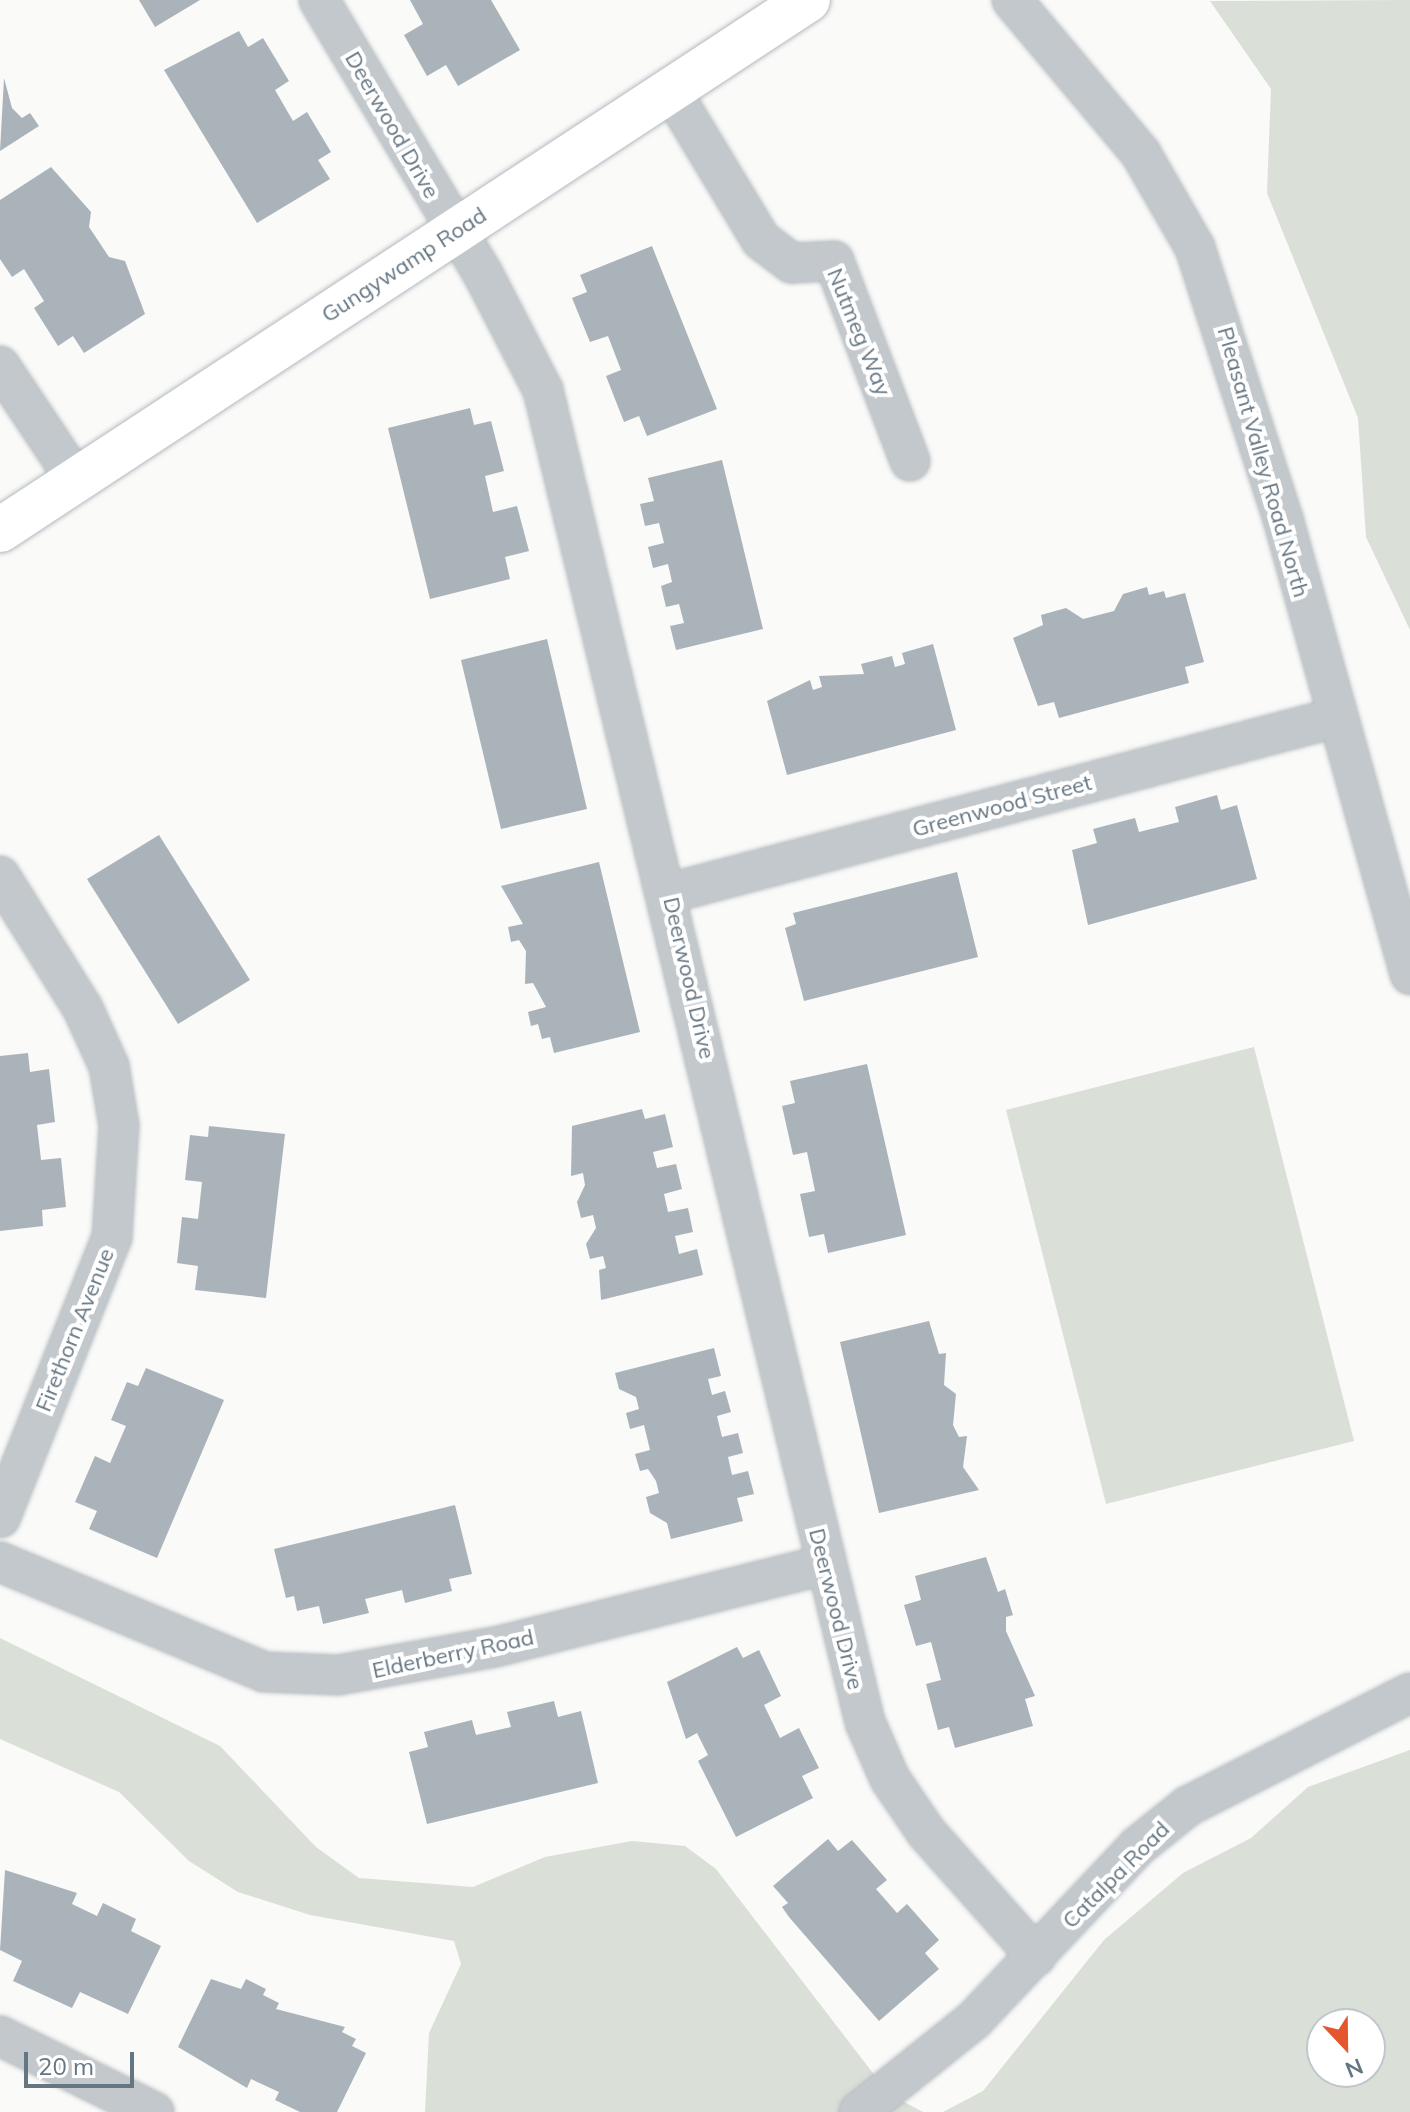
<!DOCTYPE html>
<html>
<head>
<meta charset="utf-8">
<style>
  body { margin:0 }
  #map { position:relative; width:1410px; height:2112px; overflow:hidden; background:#fafaf8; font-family:Mulish,sans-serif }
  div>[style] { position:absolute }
  .green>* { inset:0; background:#dadfd7 }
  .building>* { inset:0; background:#aab3b9 }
  .roads { filter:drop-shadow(0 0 2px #b3babf) drop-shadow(0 0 2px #b3babf) }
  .street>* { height:38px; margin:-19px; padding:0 19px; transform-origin:19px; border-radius:19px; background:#c3c8cc }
  .secondary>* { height:44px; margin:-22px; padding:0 22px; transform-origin:22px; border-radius:22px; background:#fff }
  span { translate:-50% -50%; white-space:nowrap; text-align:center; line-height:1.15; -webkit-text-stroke:8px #fff; paint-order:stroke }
  .street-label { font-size:22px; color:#657683 }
  .north { position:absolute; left:1306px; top:2008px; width:80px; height:80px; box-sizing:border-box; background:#fff; border:2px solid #c1c8cd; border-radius:50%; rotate:158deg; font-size:22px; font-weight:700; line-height:32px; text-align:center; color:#657683 }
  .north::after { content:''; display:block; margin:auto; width:28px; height:36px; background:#e4572e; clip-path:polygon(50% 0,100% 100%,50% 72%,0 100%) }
  .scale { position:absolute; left:24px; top:2052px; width:110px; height:36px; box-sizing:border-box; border:4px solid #657683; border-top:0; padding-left:10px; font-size:24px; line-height:28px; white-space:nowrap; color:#657683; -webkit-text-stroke:6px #fff; paint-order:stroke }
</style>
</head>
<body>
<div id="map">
  <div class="green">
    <i style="clip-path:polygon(1410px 0,1410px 630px,1366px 537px,1358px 418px,1267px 193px,1271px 89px,1210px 1px)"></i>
    <i style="clip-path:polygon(1254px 1047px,1354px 1441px,1106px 1504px,1006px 1110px)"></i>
    <i style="clip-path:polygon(0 1638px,220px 1746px,316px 1847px,359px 1878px,473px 1887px,545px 1857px,632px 1841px,685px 1846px,716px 1869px,889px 2094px,923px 2112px,425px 2112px,429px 2033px,461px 1964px,454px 1941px,310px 1915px,238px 1892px,189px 1861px,119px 1792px,0 1739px)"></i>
    <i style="clip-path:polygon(evenodd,1410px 1750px,1410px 2112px,943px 2112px,983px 2091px,1104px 1940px,1183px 1873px,1251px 1838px,1308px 1787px,1410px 1750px,1322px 2024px,1370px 2024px,1370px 2072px,1322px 2072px,1322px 2024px)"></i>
  </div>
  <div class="building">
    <i style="clip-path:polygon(139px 0,200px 0,155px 27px)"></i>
    <i style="clip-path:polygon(410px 0,491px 0,520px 50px,458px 86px,446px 65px,427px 76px,404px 35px,423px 24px)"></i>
    <i style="clip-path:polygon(239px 31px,248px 47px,263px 38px,289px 81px,275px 90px,293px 121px,307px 112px,331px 152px,318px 160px,330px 179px,257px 223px,164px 70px)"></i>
    <i style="clip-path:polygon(4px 78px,12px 108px,22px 118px,30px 113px,39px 126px,0 151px)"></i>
    <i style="clip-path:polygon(51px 167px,91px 212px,89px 227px,109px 257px,125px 261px,145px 314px,84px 353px,73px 336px,58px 346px,34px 308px,44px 301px,24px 269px,12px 277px,0 259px,0 200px)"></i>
    <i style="clip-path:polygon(652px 246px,717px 409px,647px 436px,639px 416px,624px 422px,606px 376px,621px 370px,608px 336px,590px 342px,572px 298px,587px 292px,580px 275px)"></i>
    <i style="clip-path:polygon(470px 408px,474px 425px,491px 421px,504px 471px,485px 476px,493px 512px,517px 506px,529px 551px,505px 557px,510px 579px,430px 599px,388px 428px)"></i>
    <i style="clip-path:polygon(722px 460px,763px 629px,676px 650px,670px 626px,684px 623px,679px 604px,666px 607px,661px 586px,672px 582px,668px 564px,653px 568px,648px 547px,664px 543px,659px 523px,645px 526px,640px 504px,654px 501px,648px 478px)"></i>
    <i style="clip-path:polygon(1147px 587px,1149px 595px,1164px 591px,1166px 598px,1185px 593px,1204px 662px,1185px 667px,1189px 683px,1059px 718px,1054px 702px,1038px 706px,1013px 638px,1043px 625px,1041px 615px,1066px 608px,1083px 619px,1114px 611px,1123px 594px)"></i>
    <i style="clip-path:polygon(547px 639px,587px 809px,501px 829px,461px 660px)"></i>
    <i style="clip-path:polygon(933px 644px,956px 730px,787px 775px,767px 701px,810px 680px,813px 690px,822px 687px,819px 676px,864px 674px,861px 664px,892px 656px,895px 667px,905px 664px,902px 653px)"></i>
    <i style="clip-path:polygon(1217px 795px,1221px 810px,1237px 805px,1257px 879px,1088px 925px,1072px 850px,1097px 843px,1093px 829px,1135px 818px,1139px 832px,1179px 822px,1175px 807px)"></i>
    <i style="clip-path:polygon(159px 835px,250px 980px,178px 1024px,87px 879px)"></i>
    <i style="clip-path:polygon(599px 862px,640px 1032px,554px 1053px,550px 1037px,542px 1039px,538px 1024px,531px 1026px,528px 1012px,546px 1007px,533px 983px,525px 984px,526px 951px,519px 940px,511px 942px,508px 927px,523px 924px,501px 886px)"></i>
    <i style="clip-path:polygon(957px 872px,978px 957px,804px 1001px,785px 928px,796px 924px,793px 913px)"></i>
    <i style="clip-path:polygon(28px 1053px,30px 1072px,49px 1069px,55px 1122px,37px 1125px,41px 1160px,61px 1158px,66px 1207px,42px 1210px,43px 1226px,0 1231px,0 1056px)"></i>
    <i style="clip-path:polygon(867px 1064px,906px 1235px,828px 1253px,824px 1234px,809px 1237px,800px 1194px,815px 1191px,807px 1152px,793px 1155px,782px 1106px,795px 1103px,790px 1081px)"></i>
    <i style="clip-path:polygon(642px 1109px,645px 1119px,665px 1114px,673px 1147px,653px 1152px,657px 1168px,676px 1164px,682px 1189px,664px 1194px,668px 1212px,688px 1208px,693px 1232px,675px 1236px,679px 1254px,697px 1249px,703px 1275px,601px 1300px,599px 1270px,606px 1268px,603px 1256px,590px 1259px,586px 1244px,596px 1228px,593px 1215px,581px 1218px,577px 1202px,585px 1185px,583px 1173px,571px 1176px,572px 1126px)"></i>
    <i style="clip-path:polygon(209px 1126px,285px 1134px,266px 1298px,195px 1290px,198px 1266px,177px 1263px,182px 1217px,198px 1219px,202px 1182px,185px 1180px,190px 1135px,208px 1137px)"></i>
    <i style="clip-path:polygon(929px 1321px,939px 1354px,946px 1353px,944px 1385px,956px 1394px,953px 1425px,959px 1437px,967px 1436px,963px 1467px,979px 1490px,879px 1513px,840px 1342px)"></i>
    <i style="clip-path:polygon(714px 1348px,721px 1376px,708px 1379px,712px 1395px,725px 1391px,731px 1412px,717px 1416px,722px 1437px,738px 1433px,743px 1453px,728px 1457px,732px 1475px,748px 1471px,754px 1494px,737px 1498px,743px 1521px,671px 1539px,667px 1523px,650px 1513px,646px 1497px,659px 1493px,656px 1481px,648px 1469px,640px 1471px,635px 1454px,650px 1450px,644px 1425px,630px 1429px,626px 1413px,639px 1409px,636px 1397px,619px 1389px,615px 1373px)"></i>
    <i style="clip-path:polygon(146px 1368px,224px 1400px,157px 1558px,89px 1529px,97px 1511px,75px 1502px,95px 1456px,110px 1463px,126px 1426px,111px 1420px,127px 1382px,138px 1386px)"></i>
    <i style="clip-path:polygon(455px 1505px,472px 1574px,449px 1579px,452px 1591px,405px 1603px,402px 1590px,365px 1599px,369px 1613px,323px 1624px,319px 1606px,297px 1611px,294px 1596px,286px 1598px,274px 1549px)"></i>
    <i style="clip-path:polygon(986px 1557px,998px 1592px,1005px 1589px,1013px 1615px,1006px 1617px,1006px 1631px,1035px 1696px,1025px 1699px,1033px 1726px,955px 1748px,949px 1727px,938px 1730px,926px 1684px,941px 1680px,931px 1642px,916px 1646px,904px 1605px,921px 1600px,915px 1576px)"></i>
    <i style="clip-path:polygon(737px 1647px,743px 1658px,759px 1650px,781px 1696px,764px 1705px,780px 1738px,799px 1728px,819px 1768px,802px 1776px,813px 1798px,736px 1837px,698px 1761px,708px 1755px,697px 1733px,686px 1739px,667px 1682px)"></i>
    <i style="clip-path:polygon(554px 1701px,558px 1717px,581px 1711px,598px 1783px,427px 1824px,409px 1752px,428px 1747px,424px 1732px,472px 1720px,476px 1735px,511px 1727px,507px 1712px)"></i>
    <i style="clip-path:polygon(828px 1839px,838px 1851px,852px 1840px,887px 1880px,876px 1889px,897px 1913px,907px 1904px,939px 1940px,925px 1953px,939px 1969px,879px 2021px,789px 1917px,782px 1907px,788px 1903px,773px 1886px)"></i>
    <i style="clip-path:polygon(5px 1870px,77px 1893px,72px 1904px,97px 1916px,103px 1903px,136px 1919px,131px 1931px,161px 1946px,128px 2014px,80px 1992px,72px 2008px,13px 1981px,22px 1961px,0 1950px)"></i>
    <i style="clip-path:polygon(211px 1979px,241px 1989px,246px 1979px,266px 1989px,263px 1995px,279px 2003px,276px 2009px,345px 2027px,342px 2032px,356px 2039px,352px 2046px,366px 2053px,337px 2112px,300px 2112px,275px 2100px,279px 2092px,251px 2079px,247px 2088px,178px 2047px)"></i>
  </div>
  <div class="roads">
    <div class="street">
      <i style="left:319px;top:0;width:319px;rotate:59.1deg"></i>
      <i style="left:483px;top:274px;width:131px;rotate:62.7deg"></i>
      <i style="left:543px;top:390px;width:1370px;rotate:76.41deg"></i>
      <i style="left:865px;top:1722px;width:62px;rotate:66.3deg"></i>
      <i style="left:890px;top:1779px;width:64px;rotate:55.8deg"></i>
      <i style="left:926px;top:1832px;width:166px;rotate:48.4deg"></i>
      <i style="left:1012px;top:0;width:201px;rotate:50deg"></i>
      <i style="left:1141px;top:154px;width:108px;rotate:60.1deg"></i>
      <i style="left:1195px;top:248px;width:285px;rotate:72deg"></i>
      <i style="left:1283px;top:519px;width:473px;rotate:74.4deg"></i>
      <i style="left:670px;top:89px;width:176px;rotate:58.9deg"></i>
      <i style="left:761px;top:240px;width:39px;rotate:37deg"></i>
      <i style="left:792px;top:263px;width:42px;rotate:-2.7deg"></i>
      <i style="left:834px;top:261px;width:214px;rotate:69.2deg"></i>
      <i style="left:0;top:366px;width:137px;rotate:56.3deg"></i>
      <i style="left:0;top:876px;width:157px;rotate:58deg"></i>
      <i style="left:83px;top:1009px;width:63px;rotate:65.5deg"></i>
      <i style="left:109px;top:1066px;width:61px;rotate:80.5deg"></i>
      <i style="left:119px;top:1126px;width:111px;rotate:93.6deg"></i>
      <i style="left:112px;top:1237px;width:302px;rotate:111.7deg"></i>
      <i style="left:670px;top:893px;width:687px;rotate:-14.76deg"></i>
      <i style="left:0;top:1562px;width:286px;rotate:22.6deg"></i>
      <i style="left:264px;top:1672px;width:74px;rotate:2.3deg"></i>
      <i style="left:338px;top:1675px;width:159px;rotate:-10.1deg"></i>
      <i style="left:495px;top:1647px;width:339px;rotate:-14deg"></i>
      <i style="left:0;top:2036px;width:172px;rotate:26.3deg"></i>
      <i style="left:859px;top:2112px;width:147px;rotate:-38.7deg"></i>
      <i style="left:974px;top:2020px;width:239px;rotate:-46.7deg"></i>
      <i style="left:1138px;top:1846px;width:64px;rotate:-38.7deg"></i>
      <i style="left:1188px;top:1806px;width:249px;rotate:-27deg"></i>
    </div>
    <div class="secondary">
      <i style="left:0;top:530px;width:966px;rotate:-33.26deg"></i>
    </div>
  </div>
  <div class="street-label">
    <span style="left:392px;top:125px;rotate:60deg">Deerwood Drive</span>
    <span style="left:404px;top:265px;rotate:-33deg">Gungywamp Road</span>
    <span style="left:859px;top:332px;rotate:68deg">Nutmeg Way</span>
    <span style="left:1263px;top:462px;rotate:74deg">Pleasant Valley Road North</span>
    <span style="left:1002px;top:806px;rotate:-15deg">Greenwood Street</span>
    <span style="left:689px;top:978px;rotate:77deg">Deerwood Drive</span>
    <span style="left:75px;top:1330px;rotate:-68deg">Firethorn Avenue</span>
    <span style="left:836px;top:1609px;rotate:76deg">Deerwood Drive</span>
    <span style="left:453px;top:1654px;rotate:-12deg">Elderberry Road</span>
    <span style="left:1116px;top:1875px;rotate:-45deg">Catalpa Road</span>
  </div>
  <div class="north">N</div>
  <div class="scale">20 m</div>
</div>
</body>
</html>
